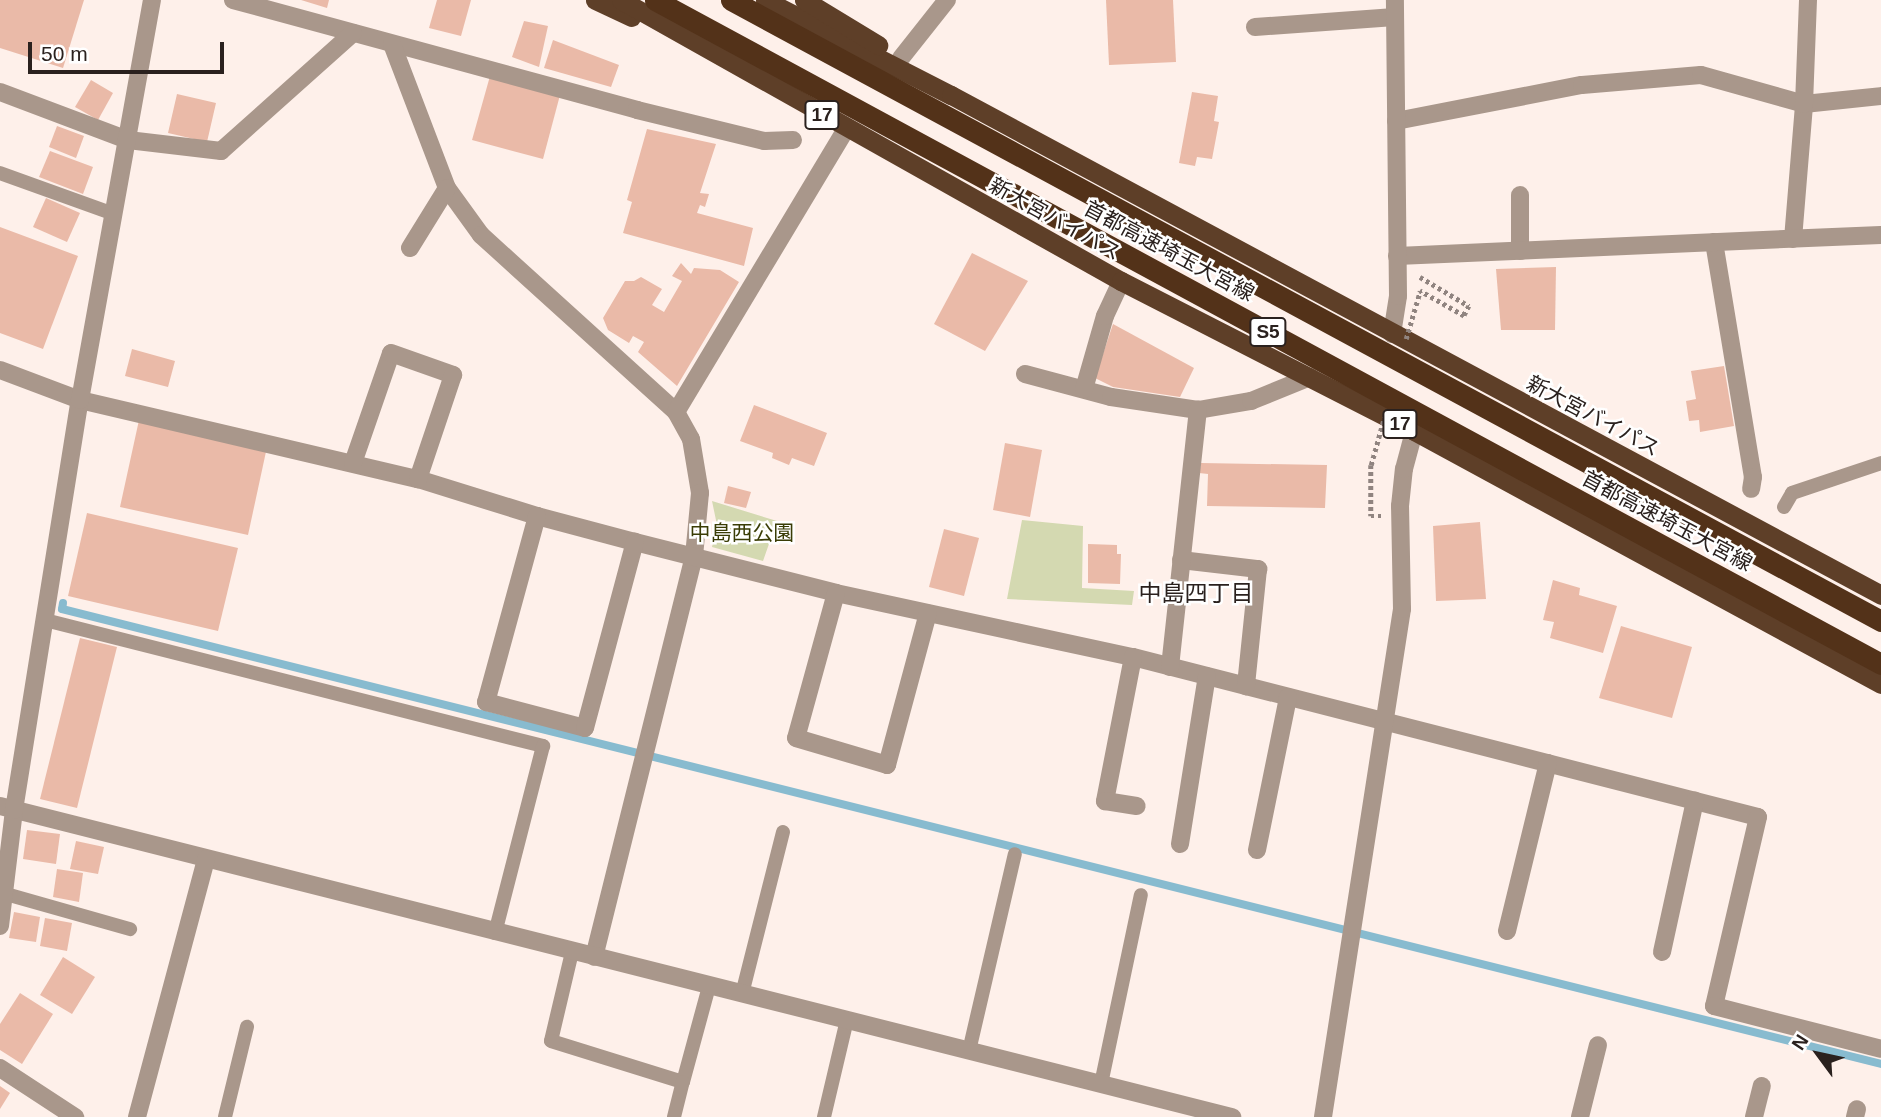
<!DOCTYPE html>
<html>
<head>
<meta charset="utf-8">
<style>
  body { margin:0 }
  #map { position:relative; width:1881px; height:1117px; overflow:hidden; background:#fef0ea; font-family:Arial,"Noto Sans JP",sans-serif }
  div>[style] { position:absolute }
  .green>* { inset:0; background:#d4d9b1 }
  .stream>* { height:8px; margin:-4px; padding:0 4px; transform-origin:4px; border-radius:4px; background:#88bbcf }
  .building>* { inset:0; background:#eabaa8 }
  .path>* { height:4.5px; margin-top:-2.25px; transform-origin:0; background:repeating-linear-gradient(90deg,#908480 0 3.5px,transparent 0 7px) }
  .service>* { height:14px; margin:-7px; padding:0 7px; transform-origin:7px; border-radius:7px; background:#a9978b }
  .minor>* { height:18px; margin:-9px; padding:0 9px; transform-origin:9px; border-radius:9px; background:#a9978b }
  .trunk>* { height:19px; margin:-9.5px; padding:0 9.5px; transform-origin:9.5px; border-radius:9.5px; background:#5e3f28 }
  .path-bridge>* { height:4.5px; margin-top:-2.25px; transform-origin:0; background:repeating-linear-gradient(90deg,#908480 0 3.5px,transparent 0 7px) }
  .motorway-bridge>* { height:21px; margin:-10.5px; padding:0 10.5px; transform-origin:10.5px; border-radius:10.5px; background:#533219 }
  span { translate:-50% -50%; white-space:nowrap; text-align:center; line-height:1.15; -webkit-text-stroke:5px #fff; paint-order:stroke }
  .shield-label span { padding:2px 5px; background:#fff; border:2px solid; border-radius:5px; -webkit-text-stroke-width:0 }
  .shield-label { font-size:19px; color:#2a211e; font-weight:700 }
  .street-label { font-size:21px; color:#2a211e }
  .park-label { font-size:21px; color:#3a3d06 }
  .neighbourhood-label { font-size:23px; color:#2a211e }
  .north { position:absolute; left:1783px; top:1019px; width:70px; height:70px; -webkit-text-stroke:5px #fff; paint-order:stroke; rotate:303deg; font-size:19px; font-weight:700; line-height:28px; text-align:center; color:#2a211e }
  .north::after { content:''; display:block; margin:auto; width:24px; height:32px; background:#2a211e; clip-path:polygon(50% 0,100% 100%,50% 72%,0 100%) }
  .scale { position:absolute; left:28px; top:42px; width:196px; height:32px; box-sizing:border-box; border:4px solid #2a211e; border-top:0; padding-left:9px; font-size:21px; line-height:24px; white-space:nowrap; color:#2a211e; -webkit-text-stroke:5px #fff; paint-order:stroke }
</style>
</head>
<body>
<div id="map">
  <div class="green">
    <i style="clip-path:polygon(712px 501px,777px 521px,763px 561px,712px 547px,717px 525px)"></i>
    <i style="clip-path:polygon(1022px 520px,1083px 526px,1082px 588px,1134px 591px,1132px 605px,1007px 599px)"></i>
  </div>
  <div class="stream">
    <i style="left:63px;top:603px;width:6px;rotate:99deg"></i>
    <i style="left:62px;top:609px;width:1875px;rotate:14.04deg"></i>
  </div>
  <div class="building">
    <i style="clip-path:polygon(0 0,84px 0,63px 68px,0 48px)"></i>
    <i style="clip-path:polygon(301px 0,329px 0,327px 8px)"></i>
    <i style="clip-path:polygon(437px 0,471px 0,461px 36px,429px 28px)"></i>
    <i style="clip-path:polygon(1106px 0,1173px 0,1176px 62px,1109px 65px)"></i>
    <i style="clip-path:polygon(524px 21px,548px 26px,539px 67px,512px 57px)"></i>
    <i style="clip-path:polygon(553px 40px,619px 65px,611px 87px,544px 68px)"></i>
    <i style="clip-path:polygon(490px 76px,560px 95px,543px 159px,472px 140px)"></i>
    <i style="clip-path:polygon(91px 80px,113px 93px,98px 120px,75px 107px)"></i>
    <i style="clip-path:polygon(1192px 92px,1218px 96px,1214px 121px,1219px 122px,1212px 159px,1197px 157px,1195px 166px,1179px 163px)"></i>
    <i style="clip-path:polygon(177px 94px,216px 103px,207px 142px,168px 133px)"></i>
    <i style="clip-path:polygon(57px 126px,84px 136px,76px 158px,49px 147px)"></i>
    <i style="clip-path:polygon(647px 129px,716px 144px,700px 193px,709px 194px,705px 207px,700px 205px,697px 213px,753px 228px,744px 266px,623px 233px,632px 202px,627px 200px)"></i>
    <i style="clip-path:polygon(50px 151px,93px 167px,83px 194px,39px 177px)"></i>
    <i style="clip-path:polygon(46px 198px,80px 213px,67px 242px,33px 227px)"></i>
    <i style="clip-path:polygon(0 227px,78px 256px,43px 349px,0 333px)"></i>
    <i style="clip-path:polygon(972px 253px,1028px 281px,985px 351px,934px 324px)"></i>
    <i style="clip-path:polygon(681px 263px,691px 274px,694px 268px,720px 270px,739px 282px,677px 386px,638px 352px,644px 342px,633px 336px,629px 343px,608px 330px,603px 318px,625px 281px,634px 281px,641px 277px,662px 289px,652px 305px,664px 312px,682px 281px,672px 276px)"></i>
    <i style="clip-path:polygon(1556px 267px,1555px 330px,1501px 330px,1496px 269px)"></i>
    <i style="clip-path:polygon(1113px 324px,1194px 368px,1180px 397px,1113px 387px,1095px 378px)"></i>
    <i style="clip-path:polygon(132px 349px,175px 361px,168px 387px,125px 376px)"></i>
    <i style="clip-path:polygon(1724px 366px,1734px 426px,1700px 432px,1699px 420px,1689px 421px,1686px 401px,1696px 399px,1691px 371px)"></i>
    <i style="clip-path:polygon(754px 405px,827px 433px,814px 466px,792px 458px,789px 465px,772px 458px,773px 453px,740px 441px)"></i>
    <i style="clip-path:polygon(139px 420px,267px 447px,248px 535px,120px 507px)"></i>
    <i style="clip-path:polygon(1005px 443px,1042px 450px,1030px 517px,993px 510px)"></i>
    <i style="clip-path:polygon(1201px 463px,1327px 465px,1325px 508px,1207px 506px,1208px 474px,1199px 473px)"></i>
    <i style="clip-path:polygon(728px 486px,751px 492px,746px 508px,724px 503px)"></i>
    <i style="clip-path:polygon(87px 513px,238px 548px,218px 631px,68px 596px)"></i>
    <i style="clip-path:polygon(1480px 522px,1486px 599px,1436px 601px,1433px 526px)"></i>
    <i style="clip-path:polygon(944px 529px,979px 538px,964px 596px,929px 587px)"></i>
    <i style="clip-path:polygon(1088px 544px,1117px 545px,1117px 554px,1121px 554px,1120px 584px,1088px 583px)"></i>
    <i style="clip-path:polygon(1553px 580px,1580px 588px,1579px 595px,1617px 606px,1603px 653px,1550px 638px,1554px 622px,1543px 620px)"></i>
    <i style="clip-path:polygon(1621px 626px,1692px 647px,1672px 718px,1599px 698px)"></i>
    <i style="clip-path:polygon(80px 638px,117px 647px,77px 808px,40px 799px)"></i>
    <i style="clip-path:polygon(27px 830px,60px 834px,56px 864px,23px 859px)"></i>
    <i style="clip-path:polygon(76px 841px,104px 847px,98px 874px,70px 869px)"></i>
    <i style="clip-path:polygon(57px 869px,83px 873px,79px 902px,53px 897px)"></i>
    <i style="clip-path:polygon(14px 912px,40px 917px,36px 942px,9px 938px)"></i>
    <i style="clip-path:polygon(45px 918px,72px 923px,67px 951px,40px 946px)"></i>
    <i style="clip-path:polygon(63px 957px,95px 977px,72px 1014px,40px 995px)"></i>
    <i style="clip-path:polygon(20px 993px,53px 1014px,22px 1064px,0 1050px,0 1024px)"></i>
    <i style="clip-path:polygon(0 1086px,10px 1093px,0 1109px)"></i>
  </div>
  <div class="path">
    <i style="left:1420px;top:277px;width:57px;rotate:30.6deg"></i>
    <i style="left:1469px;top:306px;width:11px;rotate:117deg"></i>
    <i style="left:1464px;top:316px;width:51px;rotate:-150.4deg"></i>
    <i style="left:1371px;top:465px;width:51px;rotate:90deg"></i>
    <i style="left:1371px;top:516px;width:10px"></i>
  </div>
  <div class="service">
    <i style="left:0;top:173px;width:121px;rotate:19.8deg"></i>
    <i style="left:1784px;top:507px;width:16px;rotate:-60deg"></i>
    <i style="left:1792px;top:493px;width:94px;rotate:-18.6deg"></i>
    <i style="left:45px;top:620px;width:514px;rotate:14.2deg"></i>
    <i style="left:543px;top:746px;width:193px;rotate:104.4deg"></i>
    <i style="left:6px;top:894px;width:129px;rotate:15.8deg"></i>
    <i style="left:572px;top:952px;width:91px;rotate:103.3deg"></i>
    <i style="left:551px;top:1041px;width:138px;rotate:17.3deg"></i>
    <i style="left:683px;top:1082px;width:99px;rotate:-74.8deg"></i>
    <i style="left:742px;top:994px;width:167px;rotate:-75.8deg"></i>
    <i style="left:969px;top:1051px;width:202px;rotate:-76.9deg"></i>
    <i style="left:1101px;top:1084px;width:193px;rotate:-78.1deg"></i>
    <i style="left:225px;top:1117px;width:93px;rotate:-76.3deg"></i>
    <i style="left:674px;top:1117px;width:36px;rotate:-76deg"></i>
    <i style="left:824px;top:1117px;width:100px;rotate:-76.7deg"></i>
  </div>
  <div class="minor">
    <i style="left:233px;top:0;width:419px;rotate:15.2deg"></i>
    <i style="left:637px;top:110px;width:131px;rotate:13.7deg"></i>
    <i style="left:764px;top:141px;width:29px;rotate:-2deg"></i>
    <i style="left:1255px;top:27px;width:140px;rotate:-4.1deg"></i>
    <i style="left:392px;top:44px;width:154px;rotate:69.1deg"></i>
    <i style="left:447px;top:188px;width:58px;rotate:54.1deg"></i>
    <i style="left:481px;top:235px;width:263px;rotate:42.2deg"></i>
    <i style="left:676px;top:412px;width:31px;rotate:61deg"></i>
    <i style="left:691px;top:439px;width:55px;rotate:80.5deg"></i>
    <i style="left:700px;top:493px;width:63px;rotate:95.4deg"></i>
    <i style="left:694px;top:556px;width:413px;rotate:104deg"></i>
    <i style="left:901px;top:58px;width:74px;rotate:-51.6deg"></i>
    <i style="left:0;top:92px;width:137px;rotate:20.6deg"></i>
    <i style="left:128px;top:140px;width:94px;rotate:6.7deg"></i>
    <i style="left:221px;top:151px;width:177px;rotate:-41.8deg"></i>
    <i style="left:1396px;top:121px;width:189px;rotate:-11deg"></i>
    <i style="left:1582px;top:85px;width:119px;rotate:-4.8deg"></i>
    <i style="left:1701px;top:75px;width:107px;rotate:15.7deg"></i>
    <i style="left:1804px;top:104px;width:77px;rotate:-5.9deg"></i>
    <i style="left:1793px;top:239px;width:135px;rotate:-85.3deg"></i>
    <i style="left:1804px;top:104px;width:104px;rotate:-87.8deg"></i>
    <i style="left:1714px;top:242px;width:238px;rotate:80.6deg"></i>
    <i style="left:1753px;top:477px;width:12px;rotate:99deg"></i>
    <i style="left:410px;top:248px;width:70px;rotate:-58.3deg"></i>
    <i style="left:1520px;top:251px;width:56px;rotate:-90deg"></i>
    <i style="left:1397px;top:256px;width:484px;rotate:-2.5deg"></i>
    <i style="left:1392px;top:334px;width:38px;rotate:-81deg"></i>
    <i style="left:1398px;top:296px;width:296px;rotate:-90.6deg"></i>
    <i style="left:0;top:370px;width:85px;rotate:20.6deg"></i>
    <i style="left:80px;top:400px;width:347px;rotate:13.2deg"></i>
    <i style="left:418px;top:479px;width:125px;rotate:17.3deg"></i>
    <i style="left:537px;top:516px;width:101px;rotate:14.9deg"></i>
    <i style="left:635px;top:542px;width:207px;rotate:14.2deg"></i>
    <i style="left:836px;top:593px;width:304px;rotate:12.2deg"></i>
    <i style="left:1133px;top:657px;width:645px;rotate:14.36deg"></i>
    <i style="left:1758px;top:817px;width:194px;rotate:103.1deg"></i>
    <i style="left:1714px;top:1006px;width:172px;rotate:14.4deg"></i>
    <i style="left:1025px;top:374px;width:89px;rotate:15deg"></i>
    <i style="left:1111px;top:397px;width:88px;rotate:8.5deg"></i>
    <i style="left:1198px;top:410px;width:54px;rotate:-9.6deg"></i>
    <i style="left:1251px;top:401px;width:64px;rotate:-22.1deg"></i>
    <i style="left:1084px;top:389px;width:76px;rotate:-74deg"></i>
    <i style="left:1105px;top:316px;width:38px;rotate:-65deg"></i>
    <i style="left:676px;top:412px;width:330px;rotate:-59deg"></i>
    <i style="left:353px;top:463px;width:116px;rotate:-70.9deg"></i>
    <i style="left:391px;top:353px;width:66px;rotate:19.5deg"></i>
    <i style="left:453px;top:375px;width:110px;rotate:108.6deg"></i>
    <i style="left:537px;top:516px;width:193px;rotate:105.3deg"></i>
    <i style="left:486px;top:702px;width:102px;rotate:14.7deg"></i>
    <i style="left:585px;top:728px;width:193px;rotate:-75deg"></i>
    <i style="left:1181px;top:560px;width:78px;rotate:6.7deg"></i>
    <i style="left:1258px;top:569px;width:118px;rotate:95.9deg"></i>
    <i style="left:836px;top:593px;width:150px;rotate:105.4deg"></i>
    <i style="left:796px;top:738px;width:95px;rotate:16.5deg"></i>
    <i style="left:887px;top:765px;width:157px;rotate:-74.9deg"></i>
    <i style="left:1133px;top:657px;width:147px;rotate:101deg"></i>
    <i style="left:1105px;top:801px;width:32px;rotate:9deg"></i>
    <i style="left:1170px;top:667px;width:259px;rotate:-83.8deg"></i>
    <i style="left:0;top:806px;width:1271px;rotate:14.17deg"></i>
    <i style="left:1180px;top:844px;width:170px;rotate:-80.9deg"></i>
    <i style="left:1257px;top:850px;width:156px;rotate:-78.5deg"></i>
    <i style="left:0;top:926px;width:117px;rotate:-83.1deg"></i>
    <i style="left:14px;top:810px;width:415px;rotate:-80.9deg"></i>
    <i style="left:80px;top:400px;width:406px;rotate:-79.8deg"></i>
    <i style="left:1507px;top:931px;width:173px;rotate:-76.3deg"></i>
    <i style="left:1662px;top:952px;width:155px;rotate:-77.7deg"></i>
    <i style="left:0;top:1068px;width:90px;rotate:33.2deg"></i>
    <i style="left:137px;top:1117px;width:267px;rotate:-75deg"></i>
    <i style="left:1323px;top:1117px;width:514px;rotate:-81.16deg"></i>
    <i style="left:1402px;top:609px;width:103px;rotate:-91.1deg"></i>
    <i style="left:1400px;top:506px;width:37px;rotate:-84deg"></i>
    <i style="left:1404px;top:469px;width:39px;rotate:-75deg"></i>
    <i style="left:1580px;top:1117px;width:74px;rotate:-76deg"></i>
    <i style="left:1754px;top:1117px;width:32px;rotate:-76deg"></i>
    <i style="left:1855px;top:1117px;width:8px;rotate:-76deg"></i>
  </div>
  <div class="trunk">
    <i style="left:595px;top:0;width:40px;rotate:25deg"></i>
    <i style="left:621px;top:0;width:574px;rotate:29.34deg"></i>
    <i style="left:1121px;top:281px;width:329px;rotate:27.1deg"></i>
    <i style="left:1414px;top:431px;width:531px;rotate:28.45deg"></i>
    <i style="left:765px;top:0;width:209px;rotate:27.1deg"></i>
    <i style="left:951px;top:95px;width:1056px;rotate:28.26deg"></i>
    <i style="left:804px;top:0;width:87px;rotate:31.3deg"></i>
  </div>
  <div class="path-bridge">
    <i style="left:1406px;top:339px;width:50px;rotate:-73.7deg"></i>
    <i style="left:1371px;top:465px;width:49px;rotate:-74.5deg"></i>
  </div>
  <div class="motorway-bridge">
    <i style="left:655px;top:0;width:1394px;rotate:28.44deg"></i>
    <i style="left:731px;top:0;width:1307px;rotate:28.37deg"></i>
  </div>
  <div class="shield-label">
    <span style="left:822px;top:115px">17</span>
    <span style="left:1268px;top:332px">S5</span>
    <span style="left:1400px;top:424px">17</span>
  </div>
  <div class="street-label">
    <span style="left:1055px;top:219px;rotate:29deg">新大宮バイパス</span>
    <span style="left:1169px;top:251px;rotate:28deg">首都高速埼玉大宮線</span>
    <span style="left:1593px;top:416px;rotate:28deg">新大宮バイパス</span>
    <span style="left:1667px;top:521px;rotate:28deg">首都高速埼玉大宮線</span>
  </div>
  <div class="park-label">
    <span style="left:742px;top:533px">中島西公園</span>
  </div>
  <div class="neighbourhood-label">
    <span style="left:1196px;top:593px">中島四丁目</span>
  </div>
  <div class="north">N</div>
  <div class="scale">50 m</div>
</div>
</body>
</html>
